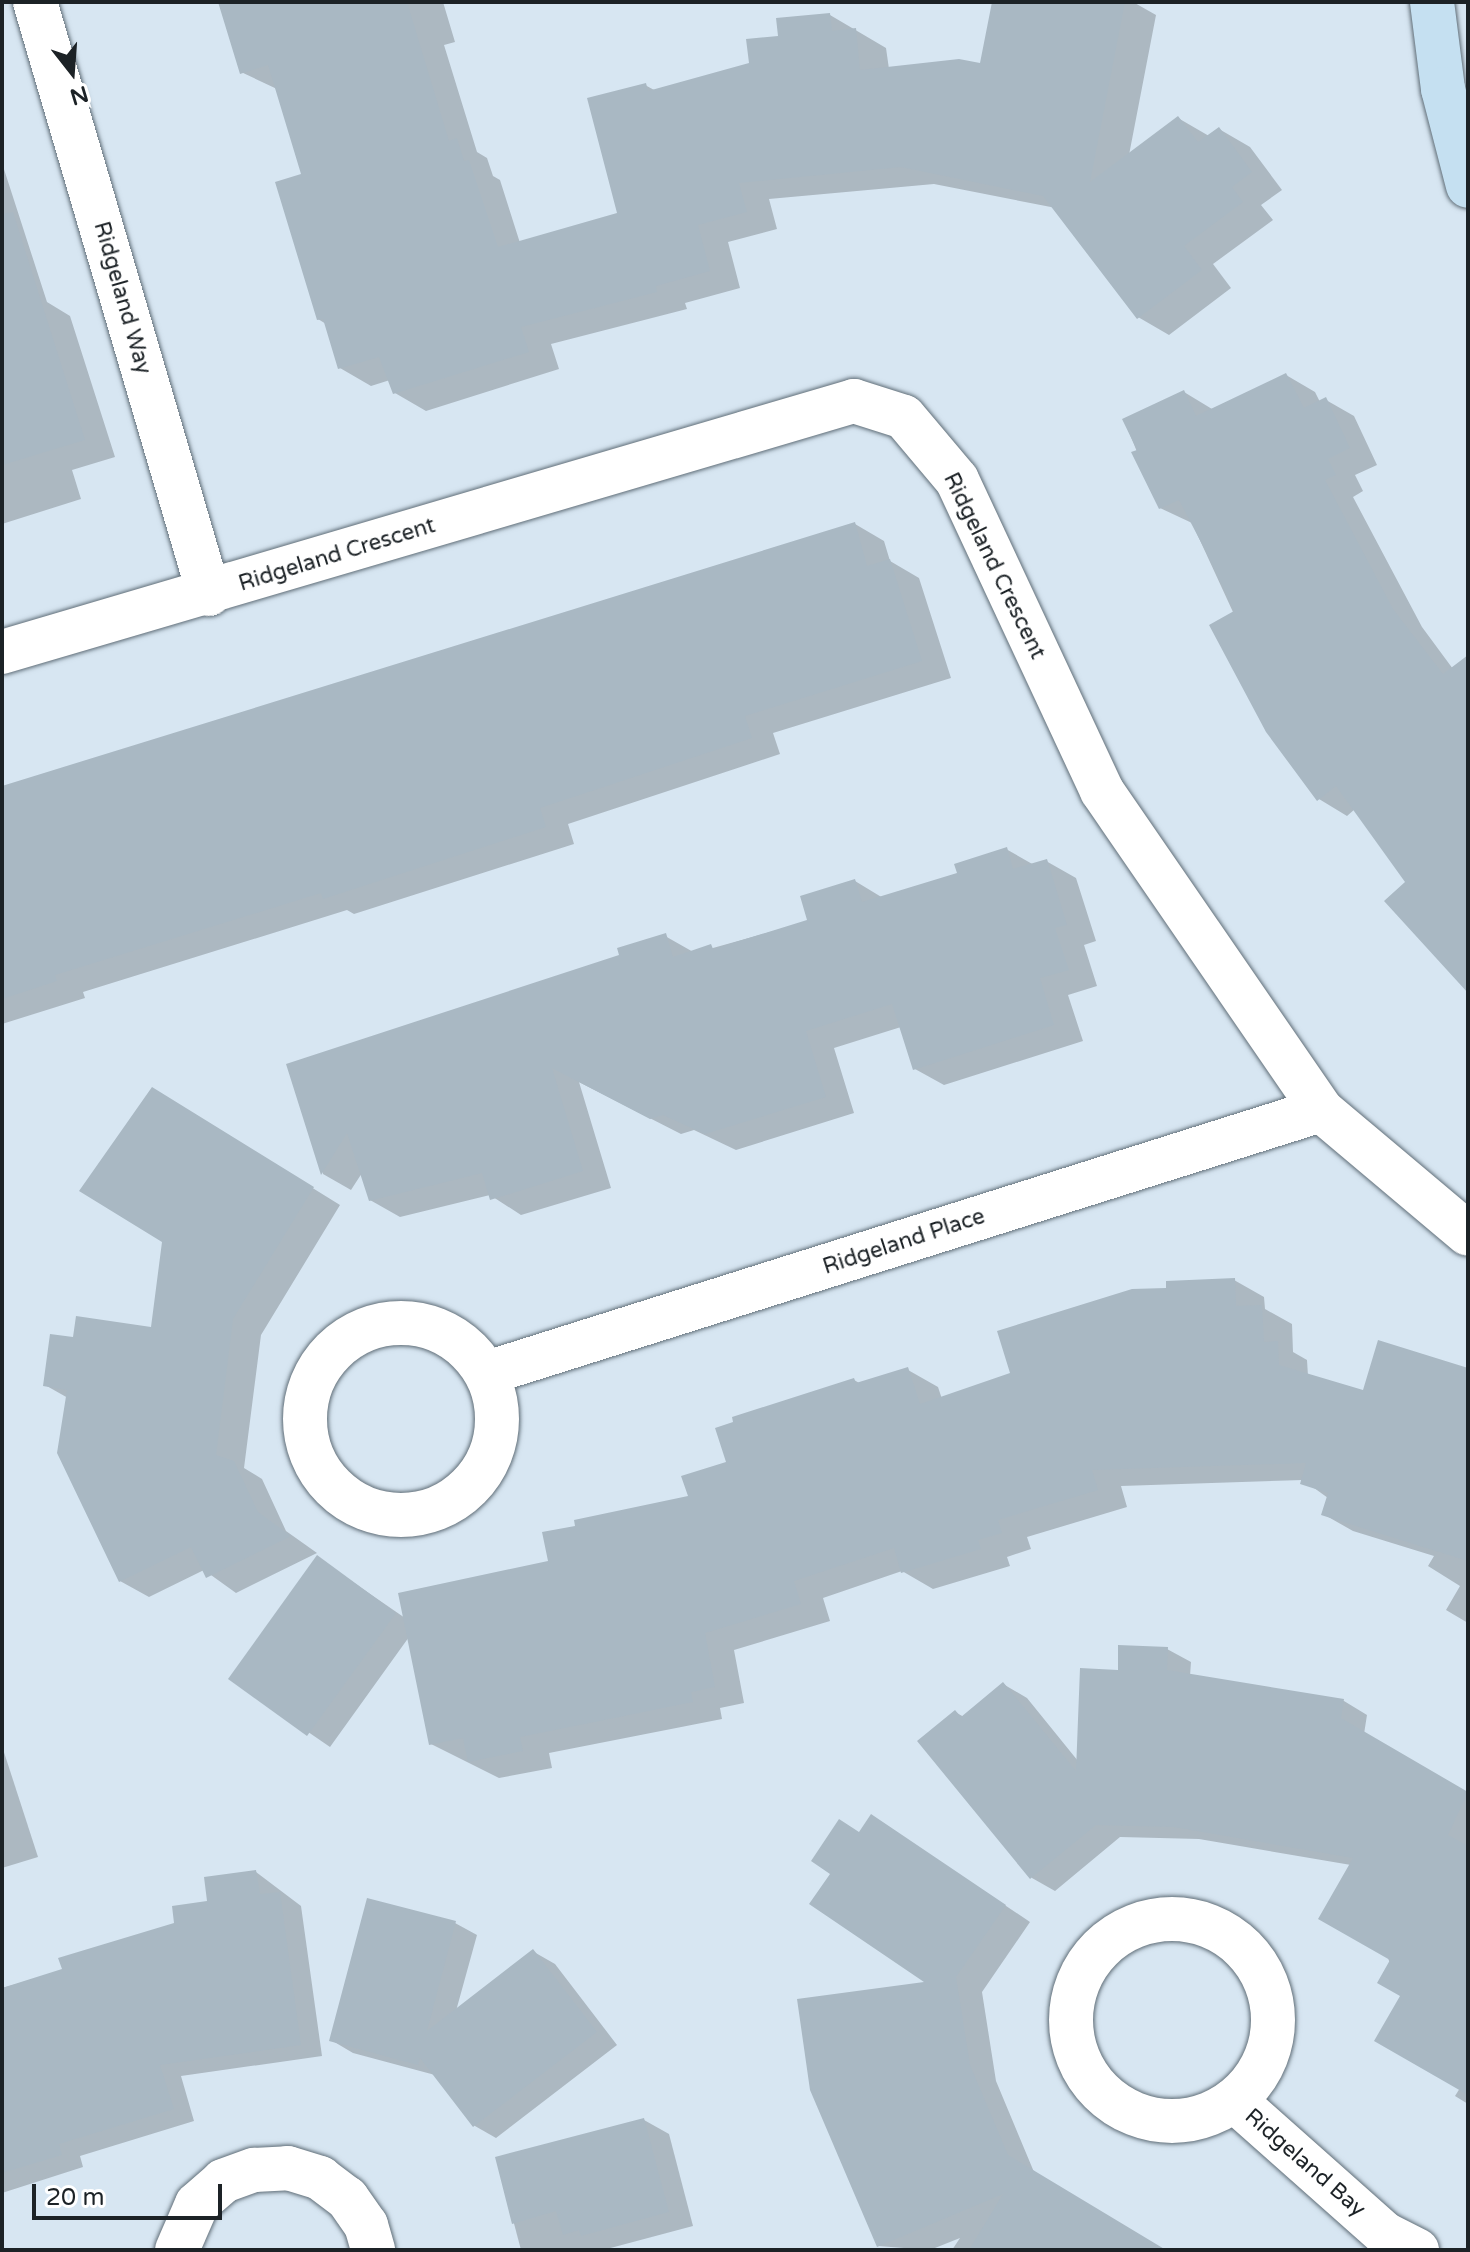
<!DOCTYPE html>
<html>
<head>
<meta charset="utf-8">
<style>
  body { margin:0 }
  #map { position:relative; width:1470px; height:2252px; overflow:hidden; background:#d7e6f2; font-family:"Varela Round",sans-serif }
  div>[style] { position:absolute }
  .shadow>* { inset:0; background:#0003 }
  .building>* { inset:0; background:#a9b8c3 }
  .roads { filter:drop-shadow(0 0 2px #606e78) drop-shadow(0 0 2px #606e78) }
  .street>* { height:44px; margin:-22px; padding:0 22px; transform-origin:22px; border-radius:22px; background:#fff }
  .street>.ring { margin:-22px; padding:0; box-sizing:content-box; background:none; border:44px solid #fff; border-radius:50% }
  .secondary>* { height:44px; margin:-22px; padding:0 22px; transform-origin:22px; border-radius:22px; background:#c5e0f1 }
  span { translate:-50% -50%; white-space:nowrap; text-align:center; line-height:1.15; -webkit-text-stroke:6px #fff; paint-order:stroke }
  .street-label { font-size:22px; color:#1c2226 }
  .frame { position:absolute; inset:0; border:4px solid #1c2226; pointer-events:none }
  .north { position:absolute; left:32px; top:32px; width:80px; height:80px; -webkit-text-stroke:6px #fff; paint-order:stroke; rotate:163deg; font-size:22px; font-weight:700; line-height:32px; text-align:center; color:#1c2226 }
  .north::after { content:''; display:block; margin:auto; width:28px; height:36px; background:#1c2226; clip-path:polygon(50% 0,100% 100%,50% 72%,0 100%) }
  .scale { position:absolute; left:32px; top:2184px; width:190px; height:36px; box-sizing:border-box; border:4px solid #1c2226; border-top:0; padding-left:10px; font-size:24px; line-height:28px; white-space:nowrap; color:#1c2226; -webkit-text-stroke:6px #fff; paint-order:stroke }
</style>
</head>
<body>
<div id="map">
  <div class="shadow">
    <i style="clip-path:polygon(222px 2px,443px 2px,455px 42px,444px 45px,477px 152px,487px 158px,493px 176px,500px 180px,520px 243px,619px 215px,645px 85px,656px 91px,751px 65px,780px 37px,830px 15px,886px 48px,889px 69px,982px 66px,995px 2px,1133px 2px,1156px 15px,1129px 155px,1178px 118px,1209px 136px,1219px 129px,1250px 147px,1282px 190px,1261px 205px,1273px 220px,1213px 264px,1231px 288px,1169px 335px,1138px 317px,1056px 208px,934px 184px,769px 199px,777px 229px,728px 242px,740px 288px,685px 303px,687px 309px,551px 344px,559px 369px,426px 411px,395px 393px,390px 380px,371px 386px,340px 368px,326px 324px,318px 319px,303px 175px,277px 89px,241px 72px)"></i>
    <i style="clip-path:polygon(2px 163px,47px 302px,70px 316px,115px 457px,72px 470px,81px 499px,2px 524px)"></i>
    <i style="clip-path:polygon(1286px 375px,1315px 392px,1320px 402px,1326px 400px,1354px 416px,1377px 465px,1355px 475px,1363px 491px,1353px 497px,1422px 627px,1453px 669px,1468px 667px,1468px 989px,1408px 882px,1355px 809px,1347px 816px,1319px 799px,1192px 523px,1160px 508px,1124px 420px,1184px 392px,1212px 409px)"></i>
    <i style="clip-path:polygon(855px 524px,884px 541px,890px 561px,919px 578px,951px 678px,773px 733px,780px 754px,568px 824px,574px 844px,354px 914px,347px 910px,83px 992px,85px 998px,2px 1024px,2px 789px)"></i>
    <i style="clip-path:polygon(1006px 849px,1034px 865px,1046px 861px,1076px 878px,1096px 941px,1084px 945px,1097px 986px,1068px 995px,1083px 1041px,944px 1085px,915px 1069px,901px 1027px,834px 1048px,854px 1113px,736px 1150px,694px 1130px,681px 1134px,579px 1082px,611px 1188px,521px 1215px,490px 1195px,400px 1217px,370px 1200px,362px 1173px,351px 1190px,323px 1174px,289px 1065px,622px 957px,665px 936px,695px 953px,810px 921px,855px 881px,883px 898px,959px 874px)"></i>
    <i style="clip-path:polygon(180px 1106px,340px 1205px,261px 1335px,244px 1468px,262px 1479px,286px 1531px,317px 1553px,236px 1593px,204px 1570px,149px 1597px,120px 1581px,68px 1398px,45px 1385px,75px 1339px,153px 1329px)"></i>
    <i style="clip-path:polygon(1234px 1280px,1264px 1297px,1265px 1309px,1292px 1324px,1293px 1352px,1307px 1360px,1308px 1376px,1365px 1392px,1468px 1377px,1468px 1623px,1446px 1610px,1460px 1586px,1428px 1566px,1434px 1556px,1353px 1531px,1323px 1514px,1328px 1498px,1303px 1480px,1121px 1486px,1127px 1507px,1027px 1537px,1031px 1549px,1007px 1557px,1010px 1566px,933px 1589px,902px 1571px,823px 1598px,830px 1621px,734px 1650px,744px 1703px,720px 1708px,722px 1719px,549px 1753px,552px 1768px,499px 1778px,431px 1744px,409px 1637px,330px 1747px,231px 1679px,318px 1558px,405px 1618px,551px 1562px,690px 1498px,729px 1463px,854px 1380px,861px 1384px,908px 1370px,938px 1387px,942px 1399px,1013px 1374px,1168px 1290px)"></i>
    <i style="clip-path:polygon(1167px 1649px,1191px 1662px,1190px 1676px,1344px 1701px,1367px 1715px,1364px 1734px,1468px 1794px,1468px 2104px,1455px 2096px,1460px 2088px,1403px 1996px,1351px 1865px,1199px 1839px,1120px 1837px,1055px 1891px,1032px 1878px,955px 1712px,964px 1717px,1003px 1684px,1027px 1698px,1078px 1761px,1120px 1672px)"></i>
    <i style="clip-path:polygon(2px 1746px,38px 1857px,2px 1868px)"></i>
    <i style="clip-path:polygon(872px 1816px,1030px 1922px,982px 1992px,996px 2081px,1034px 2172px,1164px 2250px,952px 2250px,960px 2238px,930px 2250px,878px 2246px,929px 1983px,860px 1834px)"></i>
    <i style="clip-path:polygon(256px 1872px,301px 1906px,322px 2056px,181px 2076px,194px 2121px,80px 2156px,83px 2167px,2px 2193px,2px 1988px,64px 1971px,176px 1924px)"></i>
    <i style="clip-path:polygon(455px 1923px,477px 1935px,456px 2011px,534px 1952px,555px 1964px,617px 2045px,496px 2138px,475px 2126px,435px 2075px,353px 2053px,331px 2040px)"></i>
    <i style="clip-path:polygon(644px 2120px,669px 2134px,693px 2226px,603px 2250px,521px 2250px,497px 2159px)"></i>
  </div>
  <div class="building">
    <i style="clip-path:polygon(218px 2px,407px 2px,449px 141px,457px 138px,464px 161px,469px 160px,498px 247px,617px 213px,587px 98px,646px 83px,648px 91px,749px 63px,746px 39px,778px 36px,776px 18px,830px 13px,832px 31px,856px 28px,860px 70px,959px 59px,980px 63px,992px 2px,1125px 2px,1090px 182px,1178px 116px,1198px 142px,1219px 127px,1252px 172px,1232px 187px,1243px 202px,1184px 246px,1202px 270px,1137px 319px,1043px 196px,901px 167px,739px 183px,747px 212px,698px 225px,710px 271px,656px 286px,657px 292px,521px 327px,529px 352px,393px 394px,379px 357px,338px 369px,323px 319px,317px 320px,275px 182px,301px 174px,268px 65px,240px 74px)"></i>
    <i style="clip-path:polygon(13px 212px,85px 440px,2px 465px,2px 214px)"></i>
    <i style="clip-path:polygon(1286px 373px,1304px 408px,1326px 397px,1350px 448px,1328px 459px,1336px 475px,1325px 480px,1393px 609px,1443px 674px,1468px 655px,1468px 993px,1384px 901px,1405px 882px,1336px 786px,1317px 801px,1266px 732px,1209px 625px,1234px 611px,1204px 548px,1179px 500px,1159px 509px,1131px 452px,1137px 450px,1122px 419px,1184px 390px,1196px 416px)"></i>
    <i style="clip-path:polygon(855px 522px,867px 566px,890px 559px,922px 661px,745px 716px,752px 738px,540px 808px,546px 827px,323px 899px,321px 893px,55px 975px,57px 981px,2px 999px,2px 786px)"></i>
    <i style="clip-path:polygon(1007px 847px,1013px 869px,1047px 859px,1067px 925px,1055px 928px,1069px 970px,1040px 978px,1054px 1025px,913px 1070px,892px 1004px,806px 1031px,826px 1097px,705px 1134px,663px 1115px,650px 1119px,552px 1068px,583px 1171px,490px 1200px,482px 1173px,369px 1201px,347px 1133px,321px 1175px,286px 1064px,619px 955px,617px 948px,666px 933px,673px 957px,711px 944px,713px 949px,807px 920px,800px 896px,855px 879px,862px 902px,957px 873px,954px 864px)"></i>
    <i style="clip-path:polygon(152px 1087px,314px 1187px,233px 1319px,216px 1455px,234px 1461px,258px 1512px,291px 1536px,206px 1578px,191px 1547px,119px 1582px,57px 1453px,67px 1390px,43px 1386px,50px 1334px,73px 1337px,76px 1316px,151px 1327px,162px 1242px,79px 1191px)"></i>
    <i style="clip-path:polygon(1235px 1278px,1236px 1306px,1262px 1305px,1264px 1342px,1278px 1341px,1279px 1365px,1363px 1390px,1378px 1340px,1468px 1368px,1468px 1561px,1321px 1515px,1328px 1493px,1300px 1484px,1306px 1463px,1092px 1470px,1098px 1490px,998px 1520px,1002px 1533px,978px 1540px,981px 1549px,901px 1573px,894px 1548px,794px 1581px,801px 1604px,705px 1633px,715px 1687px,691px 1692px,693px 1702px,520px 1737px,523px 1751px,468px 1762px,463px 1738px,429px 1745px,398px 1593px,548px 1561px,542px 1532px,575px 1526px,574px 1520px,688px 1496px,681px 1476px,726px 1462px,715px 1428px,733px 1422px,732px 1417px,854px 1378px,856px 1383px,908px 1367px,920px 1404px,1010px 1373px,997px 1331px,1132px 1289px,1166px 1288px,1166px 1281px)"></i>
    <i style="clip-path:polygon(317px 1555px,396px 1613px,307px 1736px,228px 1679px)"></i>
    <i style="clip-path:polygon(1118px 1645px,1168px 1647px,1167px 1670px,1344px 1699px,1341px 1718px,1468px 1792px,1448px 1835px,1468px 1846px,1468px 2095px,1374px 2041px,1400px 1996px,1377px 1983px,1390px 1960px,1318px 1919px,1353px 1858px,1174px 1827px,1096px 1825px,1030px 1879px,917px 1741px,955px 1710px,961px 1717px,1003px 1682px,1076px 1771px,1080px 1668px,1118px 1670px)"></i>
    <i style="clip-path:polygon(871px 1814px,1006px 1905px,956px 1977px,970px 2065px,1008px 2155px,1166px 2250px,969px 2250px,1003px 2194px,877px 2247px,810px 2090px,797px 1999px,924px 1982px,809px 1904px,830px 1874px,811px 1861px,839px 1819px,859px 1832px)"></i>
    <i style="clip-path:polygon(256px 1870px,260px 1894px,280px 1892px,301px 2045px,160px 2065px,174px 2109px,59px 2144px,62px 2155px,2px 2173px,2px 1988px,62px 1969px,58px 1958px,174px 1923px,172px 1906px,207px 1901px,204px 1877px)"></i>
    <i style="clip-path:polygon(367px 1898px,456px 1921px,427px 2031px,533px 1949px,597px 2032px,473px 2127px,420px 2058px,418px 2065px,329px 2041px)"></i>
    <i style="clip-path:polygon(644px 2118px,669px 2212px,581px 2236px,579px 2230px,563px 2235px,556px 2211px,512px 2224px,495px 2157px)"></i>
  </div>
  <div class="roads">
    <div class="street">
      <i style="left:35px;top:2px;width:617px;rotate:73.62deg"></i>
      <i style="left:2px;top:652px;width:888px;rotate:-16.42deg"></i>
      <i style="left:854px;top:401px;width:52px;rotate:17.7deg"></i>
      <i style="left:904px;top:417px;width:82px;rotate:49.9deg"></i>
      <i style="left:957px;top:480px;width:343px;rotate:65deg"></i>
      <i style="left:1102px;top:791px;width:387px;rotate:55.5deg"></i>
      <i style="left:1321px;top:1110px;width:192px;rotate:40.1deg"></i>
      <i class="ring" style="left:305px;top:1323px;width:148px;height:148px"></i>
      <i style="left:487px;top:1373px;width:874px;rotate:-17.5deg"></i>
      <i class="ring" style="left:1071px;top:1919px;width:158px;height:158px"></i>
      <i style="left:1234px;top:2100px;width:202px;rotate:41.6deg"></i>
      <i style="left:1385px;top:2234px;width:36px;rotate:27deg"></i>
      <i style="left:177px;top:2250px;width:50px;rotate:-66.5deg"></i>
      <i style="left:197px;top:2204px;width:35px;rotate:-41deg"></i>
      <i style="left:223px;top:2181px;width:33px;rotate:-20deg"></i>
      <i style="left:254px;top:2170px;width:34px;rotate:-3deg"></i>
      <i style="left:288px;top:2168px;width:34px;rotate:17deg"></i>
      <i style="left:320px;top:2178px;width:34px;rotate:37deg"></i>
      <i style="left:347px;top:2198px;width:33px;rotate:55deg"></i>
      <i style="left:366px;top:2225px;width:26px;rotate:74deg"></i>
    </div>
    <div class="secondary">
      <i style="left:1432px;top:2px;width:88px;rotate:82.8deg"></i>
      <i style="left:1443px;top:89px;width:100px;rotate:75.5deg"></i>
    </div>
  </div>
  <div class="street-label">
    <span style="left:122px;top:298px;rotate:74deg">Ridgeland Way</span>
    <span style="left:337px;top:555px;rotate:-17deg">Ridgeland Crescent</span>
    <span style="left:994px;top:566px;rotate:64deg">Ridgeland Crescent</span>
    <span style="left:904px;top:1242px;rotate:-18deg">Ridgeland Place</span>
    <span style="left:1305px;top:2163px;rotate:41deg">Ridgeland Bay</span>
  </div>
  <div class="frame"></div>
  <div class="north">N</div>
  <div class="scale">20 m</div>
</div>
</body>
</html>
